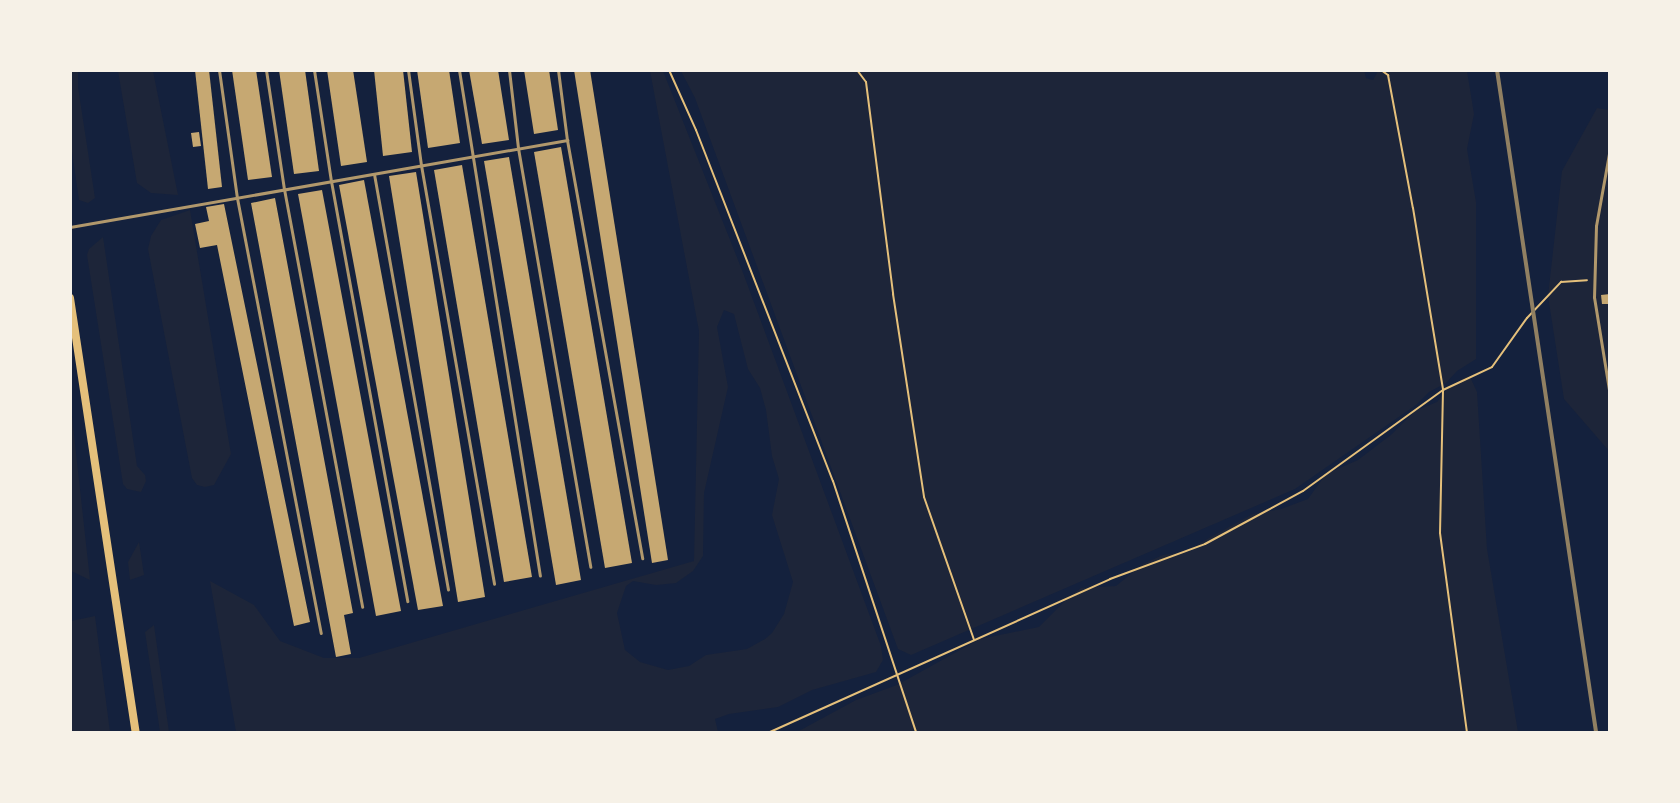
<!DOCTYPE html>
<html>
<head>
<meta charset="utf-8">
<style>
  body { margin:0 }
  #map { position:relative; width:1680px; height:803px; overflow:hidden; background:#14213d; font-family:Helvetica,sans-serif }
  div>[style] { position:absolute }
  .green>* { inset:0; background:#1d2539 }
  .building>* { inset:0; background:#c6a872 }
  .path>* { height:2px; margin:-1px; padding:0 1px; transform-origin:1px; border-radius:1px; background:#e5c07b }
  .service>* { height:3px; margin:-1.5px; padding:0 1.5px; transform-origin:1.5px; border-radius:1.5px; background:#b1986c }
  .secondary>* { height:8px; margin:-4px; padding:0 4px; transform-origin:4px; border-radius:4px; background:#e5c07b }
  .rail>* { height:4px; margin:-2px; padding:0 2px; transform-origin:2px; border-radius:2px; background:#918062 }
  span { translate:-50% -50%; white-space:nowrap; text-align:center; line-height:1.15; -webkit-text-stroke:6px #f6f1e7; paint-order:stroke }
  .frame { position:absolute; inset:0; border:72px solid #f6f1e7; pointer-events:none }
</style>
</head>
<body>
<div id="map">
  <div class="green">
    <i style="clip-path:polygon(1364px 70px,1366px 78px,1373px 80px,1378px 71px,1467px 71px,1474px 114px,1467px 149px,1476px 202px,1476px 359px,1457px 371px,1446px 383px,1429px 392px,1416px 405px,1295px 489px,911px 655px,898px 649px,695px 98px,681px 71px)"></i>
    <i style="clip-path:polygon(70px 71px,78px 71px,78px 87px,95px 198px,88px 203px,79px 200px,71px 145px)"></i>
    <i style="clip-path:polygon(118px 71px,153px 71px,178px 195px,151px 193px,137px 183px)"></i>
    <i style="clip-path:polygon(evenodd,650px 71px,663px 71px,742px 270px,881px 646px,883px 660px,876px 672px,812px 690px,778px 707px,729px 714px,715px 719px,718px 732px,236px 732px,210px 581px,254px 605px,280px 641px,324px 658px,359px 658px,694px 561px,699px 331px,650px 71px,724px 310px,734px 314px,748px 369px,760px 388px,766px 410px,772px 456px,779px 479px,772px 515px,793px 582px,784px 614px,772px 633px,765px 639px,747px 649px,706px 655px,689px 666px,668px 670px,640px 662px,625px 650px,617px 613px,626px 586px,633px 581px,656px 585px,676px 583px,693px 571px,703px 556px,704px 493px,728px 387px,717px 327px,724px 310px)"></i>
    <i style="clip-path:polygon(1597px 108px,1609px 110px,1609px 451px,1564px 399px,1548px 296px,1562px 171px)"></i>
    <i style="clip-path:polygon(190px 210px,231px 454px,214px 485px,205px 487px,197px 485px,192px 478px,148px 249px,151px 236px,161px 220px)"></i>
    <i style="clip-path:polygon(103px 237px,137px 466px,145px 475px,146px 481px,141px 492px,127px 489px,123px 484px,87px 255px,89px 249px)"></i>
    <i style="clip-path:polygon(1465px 377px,1471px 379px,1477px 392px,1487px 549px,1518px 732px,797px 732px,856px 700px,897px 685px,980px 639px,1039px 627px,1069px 597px,1081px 588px,1116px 586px,1143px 564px,1163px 555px,1191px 551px,1200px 543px,1253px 514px,1281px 509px,1308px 499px,1326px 474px,1358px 460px,1392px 434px,1415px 411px,1437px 402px,1447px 389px)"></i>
    <i style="clip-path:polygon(71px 407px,90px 580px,71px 571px)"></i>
    <i style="clip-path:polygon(139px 542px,144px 575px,130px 580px,128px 562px)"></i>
    <i style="clip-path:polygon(95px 616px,110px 732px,71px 732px,71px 621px)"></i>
    <i style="clip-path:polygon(154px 625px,169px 732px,160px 732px,145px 632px)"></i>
  </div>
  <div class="building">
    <i style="clip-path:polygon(195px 70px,209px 70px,222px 187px,208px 189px)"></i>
    <i style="clip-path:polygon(232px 70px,256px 70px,272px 177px,248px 180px)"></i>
    <i style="clip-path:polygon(279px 70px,305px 70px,319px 171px,294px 174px)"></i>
    <i style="clip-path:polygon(327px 70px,353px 70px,367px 162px,341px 166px)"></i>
    <i style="clip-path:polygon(374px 70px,403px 70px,412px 152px,383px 156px)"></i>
    <i style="clip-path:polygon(417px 70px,449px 70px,460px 143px,428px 148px)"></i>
    <i style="clip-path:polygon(469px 70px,498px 70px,509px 140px,482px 144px)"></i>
    <i style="clip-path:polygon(524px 70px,549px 70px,558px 130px,534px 134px)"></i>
    <i style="clip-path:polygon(574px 70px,590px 70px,668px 560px,652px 563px)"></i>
    <i style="clip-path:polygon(199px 132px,201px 146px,193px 147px,191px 133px)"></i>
    <i style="clip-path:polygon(561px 147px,632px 563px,605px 568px,534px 152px)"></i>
    <i style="clip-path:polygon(509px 157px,581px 580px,556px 585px,484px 161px)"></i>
    <i style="clip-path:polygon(462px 165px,532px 577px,504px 582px,434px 170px)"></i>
    <i style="clip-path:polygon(416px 172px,485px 597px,458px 602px,389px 176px)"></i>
    <i style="clip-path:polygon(364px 180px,443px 606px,418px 610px,339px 185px)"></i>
    <i style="clip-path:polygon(322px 190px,401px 611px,376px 616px,298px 194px)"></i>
    <i style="clip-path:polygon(275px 198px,353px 613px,344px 615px,351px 654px,336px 657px,251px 203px)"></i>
    <i style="clip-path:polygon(224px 204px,310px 622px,294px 626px,217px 245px,200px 248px,195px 224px,209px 221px,206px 207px)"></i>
    <i style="clip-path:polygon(1610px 294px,1610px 304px,1602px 304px,1601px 295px)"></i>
  </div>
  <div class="path">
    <i style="left:669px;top:70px;width:66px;rotate:65.8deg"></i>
    <i style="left:696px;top:130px;width:377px;rotate:68.7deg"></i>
    <i style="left:833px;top:481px;width:264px;rotate:71.7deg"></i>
    <i style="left:857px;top:70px;width:15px;rotate:53deg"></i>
    <i style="left:866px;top:82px;width:214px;rotate:82.7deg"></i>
    <i style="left:893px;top:294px;width:205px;rotate:81.3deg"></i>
    <i style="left:924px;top:497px;width:151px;rotate:70.7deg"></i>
    <i style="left:1381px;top:70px;width:9px;rotate:36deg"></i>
    <i style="left:1388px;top:75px;width:135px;rotate:79.4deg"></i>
    <i style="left:1413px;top:208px;width:184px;rotate:80.6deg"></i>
    <i style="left:1443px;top:390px;width:143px;rotate:91.2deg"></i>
    <i style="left:1440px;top:533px;width:201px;rotate:82.3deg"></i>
    <i style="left:770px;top:732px;width:373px;rotate:-24.2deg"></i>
    <i style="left:1110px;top:579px;width:101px;rotate:-20.2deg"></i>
    <i style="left:1205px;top:544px;width:111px;rotate:-28.4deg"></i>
    <i style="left:1303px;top:491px;width:173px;rotate:-35.8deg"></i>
    <i style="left:1443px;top:390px;width:54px;rotate:-25.1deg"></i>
    <i style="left:1492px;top:367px;width:60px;rotate:-54.5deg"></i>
    <i style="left:1527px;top:318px;width:50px;rotate:-46.6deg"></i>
    <i style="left:1561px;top:282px;width:26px;rotate:-4deg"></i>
  </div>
  <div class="service">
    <i style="left:219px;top:70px;width:129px;rotate:82deg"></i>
    <i style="left:237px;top:198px;width:443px;rotate:79.1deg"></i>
    <i style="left:266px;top:70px;width:120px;rotate:81.4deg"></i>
    <i style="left:284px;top:189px;width:425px;rotate:79.4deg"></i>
    <i style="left:314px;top:70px;width:112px;rotate:81.3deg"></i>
    <i style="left:331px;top:181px;width:427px;rotate:79.7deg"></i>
    <i style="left:408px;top:70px;width:96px;rotate:82.2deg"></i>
    <i style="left:421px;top:165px;width:425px;rotate:80.1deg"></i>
    <i style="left:459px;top:70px;width:512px;rotate:80.91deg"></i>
    <i style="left:509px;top:70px;width:79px;rotate:83.4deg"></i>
    <i style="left:518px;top:148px;width:425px;rotate:80.2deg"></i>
    <i style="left:558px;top:70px;width:71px;rotate:82.7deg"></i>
    <i style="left:567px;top:140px;width:425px;rotate:79.8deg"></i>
    <i style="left:1610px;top:148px;width:79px;rotate:100.2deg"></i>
    <i style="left:1596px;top:226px;width:71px;rotate:91.6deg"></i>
    <i style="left:1594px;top:297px;width:100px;rotate:80.8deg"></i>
    <i style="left:374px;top:174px;width:422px;rotate:79.9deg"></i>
    <i style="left:70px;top:227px;width:505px;rotate:-9.93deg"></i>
  </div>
  <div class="secondary">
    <i style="left:70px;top:298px;width:439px;rotate:81.4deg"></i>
  </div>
  <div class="rail">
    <i style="left:1497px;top:70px;width:669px;rotate:81.49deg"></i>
  </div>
  <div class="frame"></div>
</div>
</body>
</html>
